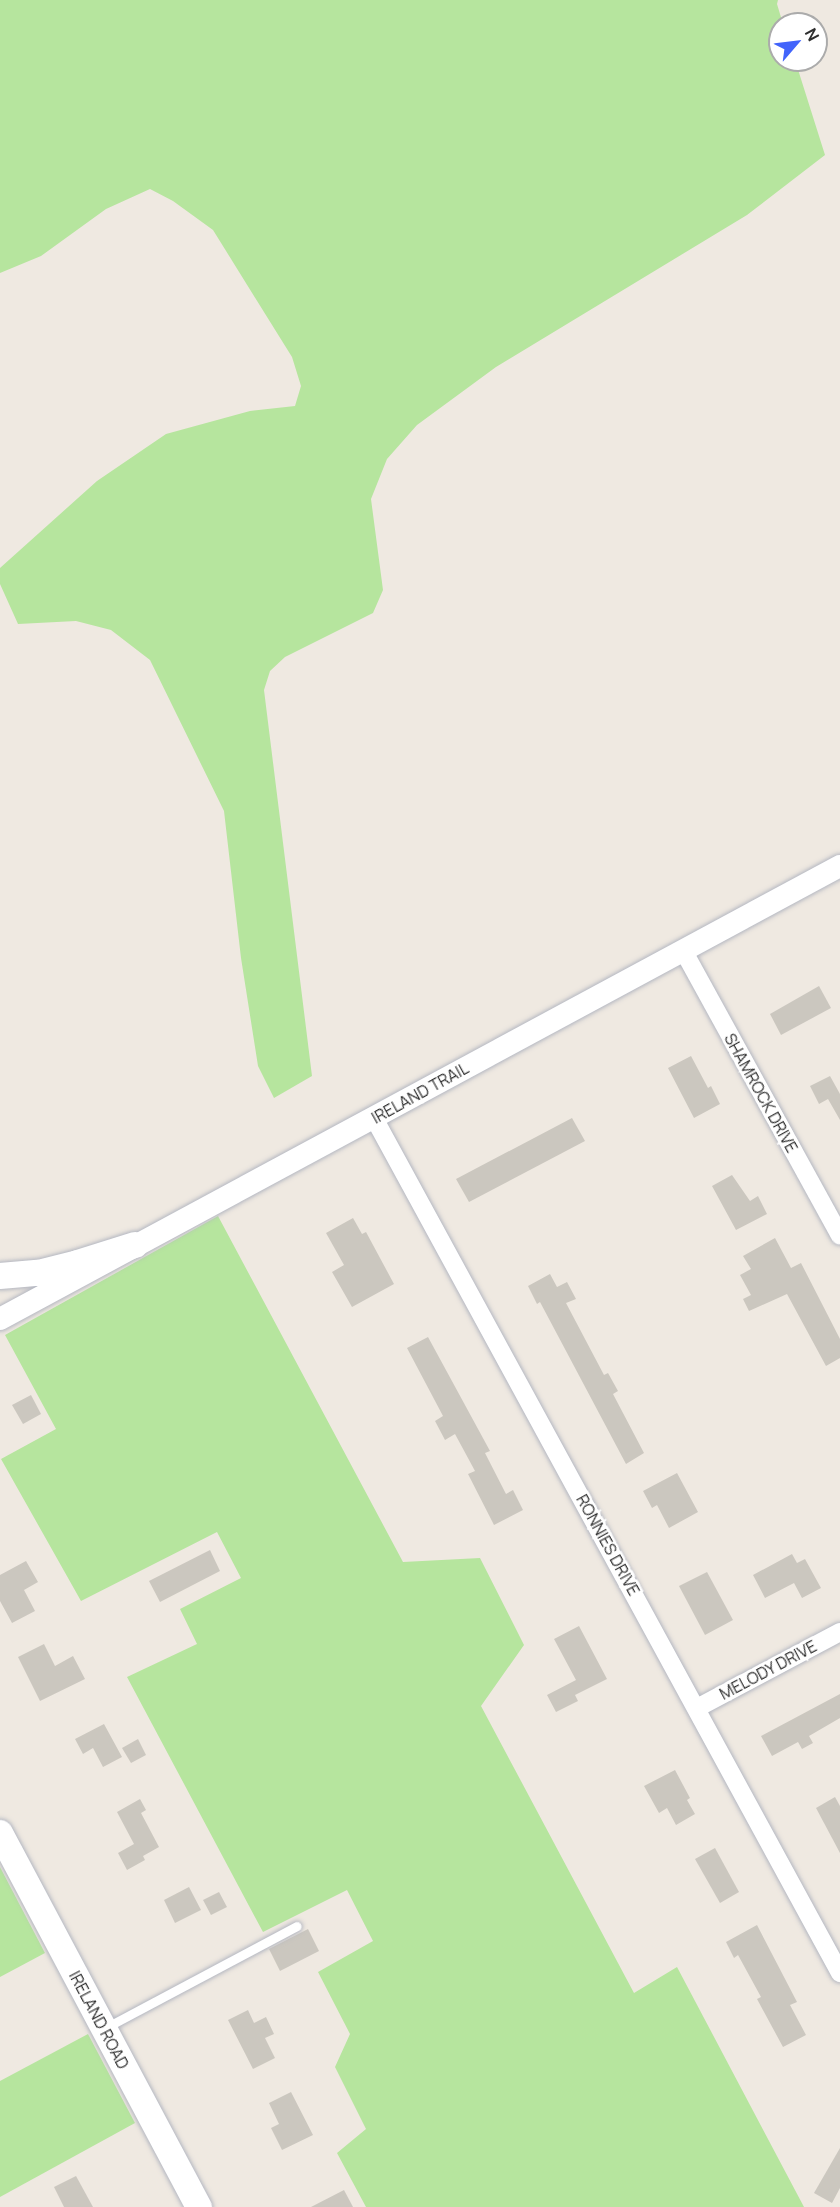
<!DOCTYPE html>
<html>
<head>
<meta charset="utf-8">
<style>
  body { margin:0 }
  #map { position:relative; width:840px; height:2207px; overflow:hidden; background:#efe9e1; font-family:Manrope,sans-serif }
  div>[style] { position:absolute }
  .green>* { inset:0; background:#b6e59e }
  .building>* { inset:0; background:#cbc7bf }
  .roads { filter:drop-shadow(0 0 2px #b4b7c1) drop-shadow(0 0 2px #b4b7c1) }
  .service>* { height:9px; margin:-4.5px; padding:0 4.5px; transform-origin:4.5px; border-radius:4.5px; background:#fff }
  .minor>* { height:18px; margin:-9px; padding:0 9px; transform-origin:9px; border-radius:9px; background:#fff }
  .tertiary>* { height:22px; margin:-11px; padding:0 11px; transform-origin:11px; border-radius:11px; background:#fff }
  .secondary>* { height:26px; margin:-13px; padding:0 13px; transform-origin:13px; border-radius:13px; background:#fff }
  span { translate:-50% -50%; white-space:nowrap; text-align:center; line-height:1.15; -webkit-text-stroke:5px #fff; paint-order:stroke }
  .street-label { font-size:16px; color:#2e2e2e }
  .north { position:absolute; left:768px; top:12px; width:60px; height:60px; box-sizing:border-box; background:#fff; border:2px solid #ababab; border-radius:50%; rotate:62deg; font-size:16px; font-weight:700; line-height:24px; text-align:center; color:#2e2e2e }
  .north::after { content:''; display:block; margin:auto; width:21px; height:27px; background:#4264fb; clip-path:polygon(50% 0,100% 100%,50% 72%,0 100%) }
</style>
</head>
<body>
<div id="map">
  <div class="green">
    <i style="clip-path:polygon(0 0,778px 0,777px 4px,783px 24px,780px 24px,780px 60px,795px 60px,825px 155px,747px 215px,496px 367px,417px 425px,387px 459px,371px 499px,383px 590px,373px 613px,285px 657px,270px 671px,264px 690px,312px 1076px,274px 1098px,258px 1066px,241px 958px,224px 811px,150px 660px,111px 630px,76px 621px,18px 624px,0 584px,0 568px,97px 481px,166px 434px,250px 411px,295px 406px,301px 386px,292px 357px,213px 230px,173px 201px,150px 189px,106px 209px,41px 256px,0 273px)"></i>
    <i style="clip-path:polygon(218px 1216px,403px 1562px,480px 1558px,524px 1645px,481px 1706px,634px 1993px,677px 1967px,804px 2207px,366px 2207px,337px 2153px,366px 2129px,335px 2067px,350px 2034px,318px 1972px,373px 1941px,347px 1890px,263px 1932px,127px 1677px,197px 1644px,180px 1609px,241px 1578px,217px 1532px,81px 1601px,1px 1459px,56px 1429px,5px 1335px)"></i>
    <i style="clip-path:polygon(0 1867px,45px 1953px,0 1977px)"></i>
    <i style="clip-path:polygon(88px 2034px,135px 2123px,0 2197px,0 2081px)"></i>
  </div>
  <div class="building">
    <i style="clip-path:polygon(819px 986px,831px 1008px,781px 1035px,770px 1014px)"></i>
    <i style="clip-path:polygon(691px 1056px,708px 1088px,711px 1086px,720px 1104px,694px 1118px,668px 1068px)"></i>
    <i style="clip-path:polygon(830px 1076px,840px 1094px,840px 1120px,828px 1099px,819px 1104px,810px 1086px)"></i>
    <i style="clip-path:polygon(572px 1118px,585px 1141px,469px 1202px,456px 1179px)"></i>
    <i style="clip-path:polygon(732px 1175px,750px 1201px,758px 1196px,767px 1214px,736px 1230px,712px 1186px)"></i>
    <i style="clip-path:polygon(353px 1218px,362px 1234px,366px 1232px,394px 1284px,352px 1307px,332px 1272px,344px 1265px,326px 1233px)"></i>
    <i style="clip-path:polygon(775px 1238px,791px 1268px,801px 1263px,840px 1339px,840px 1358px,826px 1366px,787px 1294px,749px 1311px,743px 1299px,751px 1295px,740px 1275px,751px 1269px,743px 1256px)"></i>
    <i style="clip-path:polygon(550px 1274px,557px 1287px,567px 1282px,576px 1299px,566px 1303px,604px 1375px,608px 1373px,618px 1391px,613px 1394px,644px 1453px,626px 1464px,540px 1302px,537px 1304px,528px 1286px)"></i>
    <i style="clip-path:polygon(428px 1337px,490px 1451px,485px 1453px,506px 1494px,513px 1490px,523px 1510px,494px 1525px,468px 1474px,475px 1471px,455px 1434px,445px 1440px,435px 1421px,443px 1416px,407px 1348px)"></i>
    <i style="clip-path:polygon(31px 1395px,41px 1414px,23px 1424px,12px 1405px)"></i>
    <i style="clip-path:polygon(677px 1473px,698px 1512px,669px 1528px,657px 1505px,652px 1508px,643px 1491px)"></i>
    <i style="clip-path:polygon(210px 1550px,220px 1571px,160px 1602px,149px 1581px)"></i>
    <i style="clip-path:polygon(792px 1554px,797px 1563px,805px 1559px,821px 1588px,802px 1598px,794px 1583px,765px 1598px,753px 1575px)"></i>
    <i style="clip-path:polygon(26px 1561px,38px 1582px,24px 1590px,35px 1611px,12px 1623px,0 1601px,0 1575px)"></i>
    <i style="clip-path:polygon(707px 1572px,733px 1620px,705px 1635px,679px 1586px)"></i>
    <i style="clip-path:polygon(579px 1626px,607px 1679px,575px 1695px,578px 1701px,556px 1712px,547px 1695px,576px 1680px,554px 1639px)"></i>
    <i style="clip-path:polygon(44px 1644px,55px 1666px,73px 1656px,85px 1679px,40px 1701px,18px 1657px)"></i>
    <i style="clip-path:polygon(840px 1694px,840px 1718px,809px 1736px,813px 1743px,802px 1749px,798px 1742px,772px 1756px,761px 1736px)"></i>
    <i style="clip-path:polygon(104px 1724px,122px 1757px,103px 1767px,93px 1748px,83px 1754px,75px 1739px)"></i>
    <i style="clip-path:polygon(138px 1739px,146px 1755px,131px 1763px,122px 1748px)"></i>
    <i style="clip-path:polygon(675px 1770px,690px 1798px,687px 1800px,695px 1814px,676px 1825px,667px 1808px,659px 1813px,644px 1786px)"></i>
    <i style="clip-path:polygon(835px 1797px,840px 1806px,840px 1853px,816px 1808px)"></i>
    <i style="clip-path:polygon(140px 1799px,146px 1810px,141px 1813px,159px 1847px,143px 1856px,145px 1860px,127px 1870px,118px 1853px,134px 1844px,117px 1812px)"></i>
    <i style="clip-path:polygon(715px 1848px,739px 1892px,720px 1903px,695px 1859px)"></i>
    <i style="clip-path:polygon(189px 1887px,201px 1910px,175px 1923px,164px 1900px)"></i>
    <i style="clip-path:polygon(219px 1892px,227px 1907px,211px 1915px,203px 1900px)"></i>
    <i style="clip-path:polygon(757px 1925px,797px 2002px,790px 2005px,806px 2035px,783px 2047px,757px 1999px,761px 1997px,738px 1955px,734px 1958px,726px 1942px)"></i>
    <i style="clip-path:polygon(308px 1929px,319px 1951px,280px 1971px,269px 1949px)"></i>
    <i style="clip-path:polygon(248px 2010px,254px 2023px,266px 2017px,274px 2034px,265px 2038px,275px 2058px,253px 2069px,228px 2020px)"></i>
    <i style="clip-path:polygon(291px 2092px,313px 2135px,282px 2150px,271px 2128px,279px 2124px,269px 2103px)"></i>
    <i style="clip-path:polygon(840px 2148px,840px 2188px,832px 2203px,814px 2193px)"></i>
    <i style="clip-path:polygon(76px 2176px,93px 2207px,64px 2207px,54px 2187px)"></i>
    <i style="clip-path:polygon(344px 2190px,353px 2207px,311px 2207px)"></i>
  </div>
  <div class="roads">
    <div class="service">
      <i style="left:105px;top:2028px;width:217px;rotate:-28deg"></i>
    </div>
    <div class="minor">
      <i style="left:683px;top:950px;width:326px;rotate:61.2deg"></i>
      <i style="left:374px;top:1118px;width:974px;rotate:61.41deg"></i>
      <i style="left:697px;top:1708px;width:162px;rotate:-28deg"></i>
    </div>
    <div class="tertiary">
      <i style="left:0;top:1319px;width:954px;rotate:-28.34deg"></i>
    </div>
    <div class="secondary">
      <i style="left:0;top:1276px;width:38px;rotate:-5deg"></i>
      <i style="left:38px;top:1273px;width:41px;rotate:-14deg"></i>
      <i style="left:78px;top:1263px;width:60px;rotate:-17.5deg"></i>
      <i style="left:0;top:1833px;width:424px;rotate:62deg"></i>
    </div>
  </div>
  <div class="street-label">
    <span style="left:420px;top:1093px;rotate:-29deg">IRELAND TRAIL</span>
    <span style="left:761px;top:1093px;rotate:61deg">SHAMROCK DRIVE</span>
    <span style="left:608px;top:1545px;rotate:61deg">RONNIES DRIVE</span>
    <span style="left:768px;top:1670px;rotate:-28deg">MELODY DRIVE</span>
    <span style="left:99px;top:2020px;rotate:62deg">IRELAND ROAD</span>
  </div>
  <div class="north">N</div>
</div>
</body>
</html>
